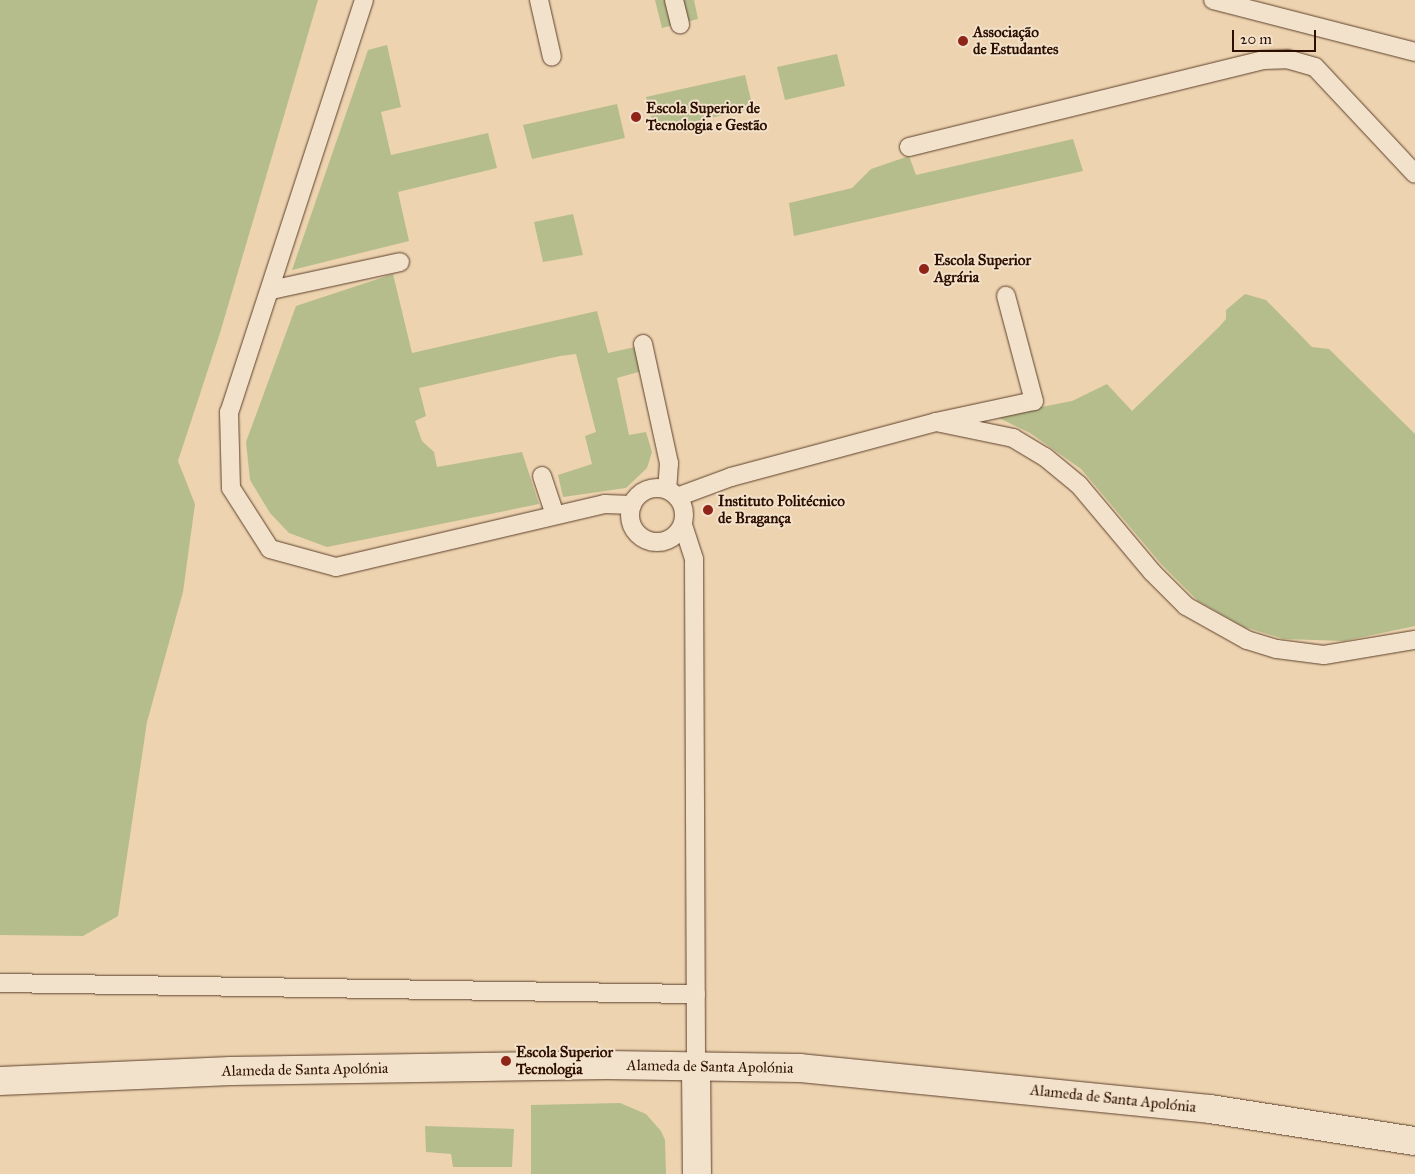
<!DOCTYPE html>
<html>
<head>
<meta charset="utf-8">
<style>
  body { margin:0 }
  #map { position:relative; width:1415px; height:1174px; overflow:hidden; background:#edd3af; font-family:"IM FELL Great Primer",serif }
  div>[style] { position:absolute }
  .green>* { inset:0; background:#b6bd8c }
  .roads { filter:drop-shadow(0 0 1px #5d402c) drop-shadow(0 0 1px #5d402c) }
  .lane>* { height:18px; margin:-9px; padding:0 9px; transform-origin:9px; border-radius:9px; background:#f3e2cb }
  .lane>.ring { margin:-9px; padding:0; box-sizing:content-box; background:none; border:18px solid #f3e2cb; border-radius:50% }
  .street>* { height:28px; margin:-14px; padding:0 14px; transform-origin:14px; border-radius:14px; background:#f3e2cb }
  .secondary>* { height:28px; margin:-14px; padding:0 14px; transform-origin:14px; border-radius:14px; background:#f3e2cb }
  .dots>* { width:14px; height:14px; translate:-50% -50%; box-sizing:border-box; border:2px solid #f3e2cb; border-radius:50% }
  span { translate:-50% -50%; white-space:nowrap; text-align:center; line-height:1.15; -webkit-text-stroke:4px #f3e2cb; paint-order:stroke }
  .poi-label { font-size:15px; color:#2d0f00; font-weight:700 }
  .left { translate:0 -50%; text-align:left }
  .street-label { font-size:15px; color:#2d0f00 }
  .scale { position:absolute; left:1232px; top:30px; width:84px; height:22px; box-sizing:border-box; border:2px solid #2d0f00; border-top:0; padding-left:6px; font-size:15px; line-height:18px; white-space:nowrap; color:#2d0f00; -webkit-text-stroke:4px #f3e2cb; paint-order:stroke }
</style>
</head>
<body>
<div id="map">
  <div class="green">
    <i style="clip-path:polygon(0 0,318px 0,220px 333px,178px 461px,195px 504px,183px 592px,147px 722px,118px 916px,83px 936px,0 935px)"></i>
    <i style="clip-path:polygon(655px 0,694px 0,698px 19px,662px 28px)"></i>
    <i style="clip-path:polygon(387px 45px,401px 107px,381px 112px,391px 155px,488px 133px,497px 168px,398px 192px,409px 241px,292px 270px,368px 50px)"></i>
    <i style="clip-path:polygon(837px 54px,845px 86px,785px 100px,777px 67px)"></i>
    <i style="clip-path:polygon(745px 75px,753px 108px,655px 131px,646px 97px)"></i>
    <i style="clip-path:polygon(617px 104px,625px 138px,532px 159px,523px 125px)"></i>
    <i style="clip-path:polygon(1073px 139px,1083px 171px,794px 236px,789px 203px,852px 188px,871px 169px,909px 156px,916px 175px)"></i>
    <i style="clip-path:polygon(573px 214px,583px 255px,543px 262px,534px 222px)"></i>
    <i style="clip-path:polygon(393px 274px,412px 353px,597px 311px,608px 353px,635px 347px,642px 371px,617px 378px,629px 435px,646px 432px,652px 452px,647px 468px,626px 488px,563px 497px,558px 475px,592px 464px,585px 436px,596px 432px,576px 354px,560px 356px,419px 388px,426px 416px,415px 421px,422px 441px,434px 452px,437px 467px,522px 452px,539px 504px,327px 547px,289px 533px,270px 513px,250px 480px,246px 442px,296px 306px)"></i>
    <i style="clip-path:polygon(1245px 294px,1266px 300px,1312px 347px,1329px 349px,1415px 434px,1415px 626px,1344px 641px,1284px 639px,1244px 627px,1198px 601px,1162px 565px,1081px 469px,1030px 433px,995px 416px,1072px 401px,1107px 384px,1132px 411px,1219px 327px,1226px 319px,1226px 310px)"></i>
    <i style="clip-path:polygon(620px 1103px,646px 1114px,661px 1131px,665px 1140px,666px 1174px,531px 1174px,531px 1105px)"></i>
    <i style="clip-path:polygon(425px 1126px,514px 1129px,512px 1167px,453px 1167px,451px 1154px,426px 1152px)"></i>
  </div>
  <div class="roads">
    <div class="lane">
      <i style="left:364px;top:0;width:434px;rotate:108.1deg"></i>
      <i style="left:229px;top:412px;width:76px;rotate:88.5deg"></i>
      <i style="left:231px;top:488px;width:72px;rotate:57.4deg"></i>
      <i style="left:270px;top:549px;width:68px;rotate:15.3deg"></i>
      <i style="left:336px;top:567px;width:276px;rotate:-13.2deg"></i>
      <i style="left:605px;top:504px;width:27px;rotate:2deg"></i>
      <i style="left:539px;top:0;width:58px;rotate:77.2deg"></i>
      <i style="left:674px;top:0;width:25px;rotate:76deg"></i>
      <i style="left:1213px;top:0;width:209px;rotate:14.4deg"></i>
      <i style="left:909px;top:147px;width:365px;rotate:-13.8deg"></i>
      <i style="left:1263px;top:60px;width:24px;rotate:-2deg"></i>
      <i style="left:1287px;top:59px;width:29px;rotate:16deg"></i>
      <i style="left:1315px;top:67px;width:146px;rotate:46.9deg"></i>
      <i style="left:271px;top:290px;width:132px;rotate:-12.2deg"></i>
      <i style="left:643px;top:344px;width:122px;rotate:77.7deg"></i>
      <i style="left:669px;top:463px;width:26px;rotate:94deg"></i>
      <i style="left:936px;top:422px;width:79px;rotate:11.7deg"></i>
      <i style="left:1013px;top:438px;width:37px;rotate:31deg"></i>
      <i style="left:1045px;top:457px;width:44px;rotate:39.5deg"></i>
      <i style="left:1079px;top:485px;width:114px;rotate:50deg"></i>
      <i style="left:1152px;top:572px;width:48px;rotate:45deg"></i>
      <i style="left:1186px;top:606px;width:70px;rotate:29.1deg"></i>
      <i style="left:1247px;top:640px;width:31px;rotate:17deg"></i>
      <i style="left:1277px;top:649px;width:47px;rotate:7.3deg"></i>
      <i style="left:1324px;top:655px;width:92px;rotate:-9.4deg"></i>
      <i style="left:542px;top:476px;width:41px;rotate:71.6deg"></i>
      <i class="ring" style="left:630px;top:488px;width:36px;height:36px"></i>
      <i style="left:677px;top:497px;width:58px;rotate:-20.3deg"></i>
      <i style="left:731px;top:477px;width:212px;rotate:-15deg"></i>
      <i style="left:936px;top:422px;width:100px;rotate:-12.1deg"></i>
      <i style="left:1034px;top:401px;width:109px;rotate:-104.9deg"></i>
      <i style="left:683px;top:525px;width:36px;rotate:72deg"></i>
      <i style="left:694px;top:559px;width:506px;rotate:89.77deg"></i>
      <i style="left:0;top:983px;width:696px;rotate:0.91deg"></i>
    </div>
    <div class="street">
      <i style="left:696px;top:1065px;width:109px;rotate:89.5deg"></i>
    </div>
    <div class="secondary">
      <i style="left:0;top:1081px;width:231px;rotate:-2.5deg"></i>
      <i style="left:231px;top:1071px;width:376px;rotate:-0.9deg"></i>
      <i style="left:607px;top:1065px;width:193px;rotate:0.9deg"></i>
      <i style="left:800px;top:1068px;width:412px;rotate:5.7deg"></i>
      <i style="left:1210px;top:1109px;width:207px;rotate:8.9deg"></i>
    </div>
  </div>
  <div class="dots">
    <i style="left:963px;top:41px;background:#8f2418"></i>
    <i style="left:636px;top:117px;background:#8f2418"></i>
    <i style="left:924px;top:269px;background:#8f2418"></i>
    <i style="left:708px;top:510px;background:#8f2418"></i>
    <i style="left:506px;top:1061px;background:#8f2418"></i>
  </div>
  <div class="poi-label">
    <span class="left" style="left:973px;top:41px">Associação<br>de Estudantes</span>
    <span class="left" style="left:646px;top:117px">Escola Superior de<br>Tecnologia e Gestão</span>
    <span class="left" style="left:934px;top:269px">Escola Superior<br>Agrária</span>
    <span class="left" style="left:718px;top:510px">Instituto Politécnico<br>de Bragança</span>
    <span class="left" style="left:516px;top:1061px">Escola Superior<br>Tecnologia</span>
  </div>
  <div class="street-label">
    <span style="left:710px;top:1067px;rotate:1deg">Alameda de Santa Apolónia</span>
    <span style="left:305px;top:1070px;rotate:-1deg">Alameda de Santa Apolónia</span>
    <span style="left:1113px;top:1099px;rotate:6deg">Alameda de Santa Apolónia</span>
  </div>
  <div class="scale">20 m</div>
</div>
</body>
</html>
